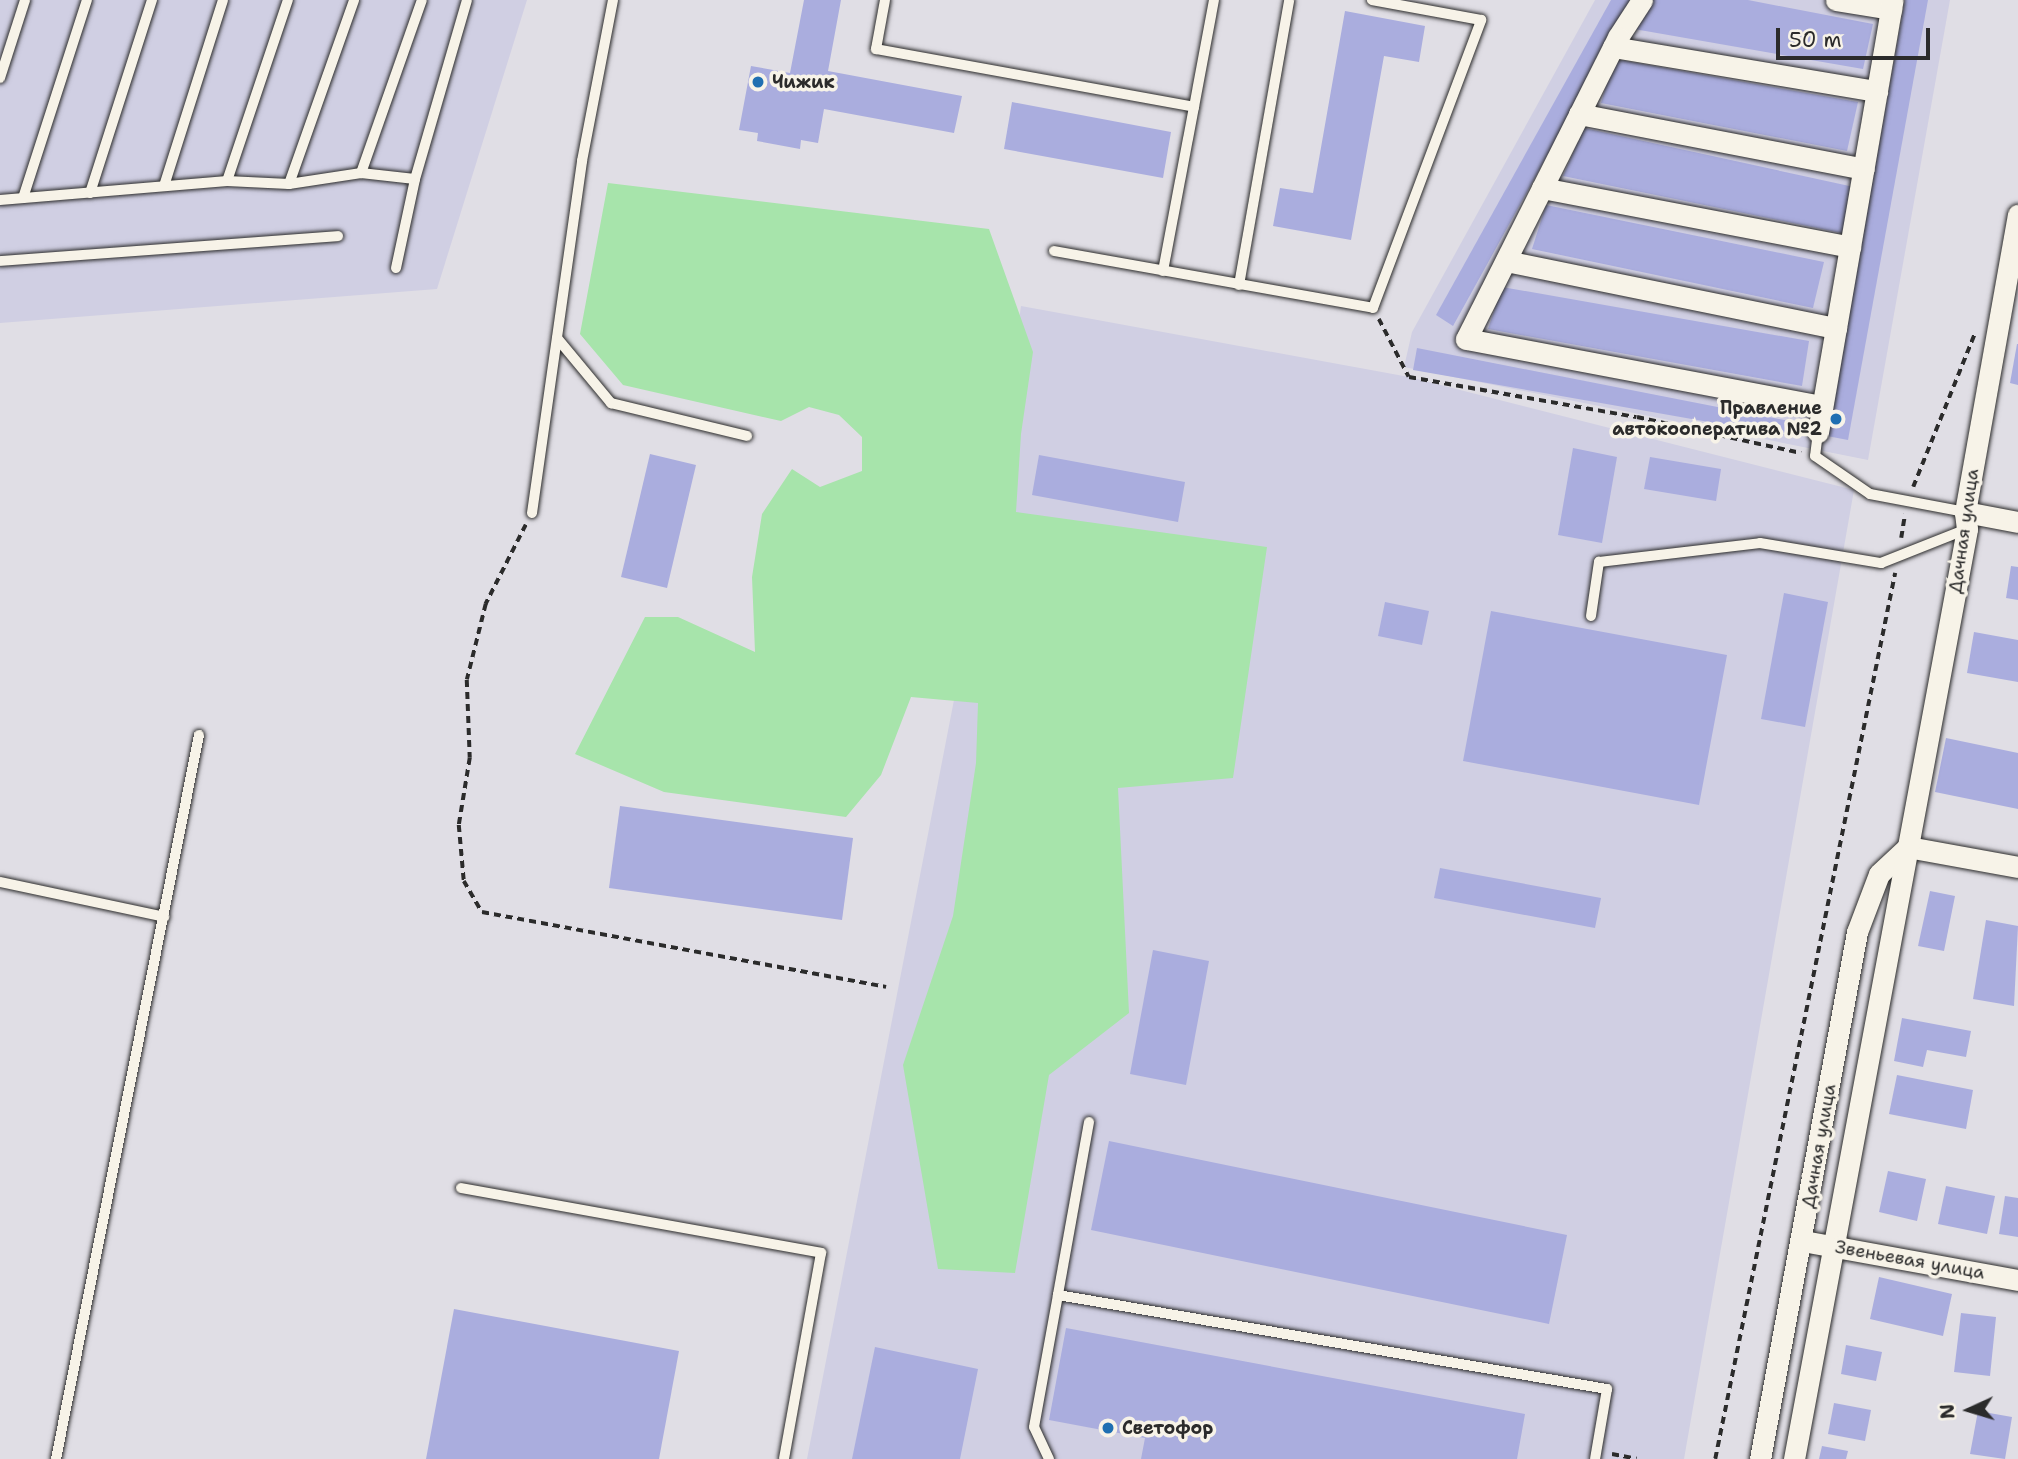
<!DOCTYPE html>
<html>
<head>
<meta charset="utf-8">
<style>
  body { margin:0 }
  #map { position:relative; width:2018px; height:1459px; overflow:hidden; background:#e0dee5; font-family:"Shantell Sans",sans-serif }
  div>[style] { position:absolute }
  .built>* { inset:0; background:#d0cfe3 }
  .green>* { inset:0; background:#a7e4ab }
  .building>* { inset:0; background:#aaadde }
  .path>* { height:3.5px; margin-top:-1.75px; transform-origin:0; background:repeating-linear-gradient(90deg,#2b2b2b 0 7px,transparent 0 12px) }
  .roads { filter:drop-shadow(0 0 2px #2b2b2b) drop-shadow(0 0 2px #2b2b2b) }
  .service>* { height:10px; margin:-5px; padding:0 5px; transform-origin:5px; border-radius:5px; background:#f7f3e8 }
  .minor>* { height:21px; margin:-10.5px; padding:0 10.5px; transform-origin:10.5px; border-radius:10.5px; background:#f7f3e8 }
  .dots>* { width:19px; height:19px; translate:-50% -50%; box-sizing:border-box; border:4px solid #f7f3e8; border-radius:50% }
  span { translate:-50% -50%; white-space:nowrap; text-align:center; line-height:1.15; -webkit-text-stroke:7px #f7f3e8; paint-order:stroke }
  .poi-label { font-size:18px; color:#2b2b2b; font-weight:700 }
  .left { translate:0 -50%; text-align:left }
  .right { translate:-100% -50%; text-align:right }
  .street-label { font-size:18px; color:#2b2b2b }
  .north { position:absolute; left:1934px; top:1375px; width:70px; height:70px; -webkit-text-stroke:5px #f7f3e8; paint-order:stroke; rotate:266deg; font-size:19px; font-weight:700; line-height:28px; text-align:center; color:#2b2b2b }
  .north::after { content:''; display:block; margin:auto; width:24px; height:32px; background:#2b2b2b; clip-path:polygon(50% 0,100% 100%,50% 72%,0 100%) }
  .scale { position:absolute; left:1776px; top:28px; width:154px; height:32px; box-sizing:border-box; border:4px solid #2b2b2b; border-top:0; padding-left:9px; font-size:21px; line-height:24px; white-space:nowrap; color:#2b2b2b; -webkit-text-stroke:5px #f7f3e8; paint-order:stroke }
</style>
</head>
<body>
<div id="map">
  <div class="built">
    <i style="clip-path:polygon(0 0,527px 0,437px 289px,0 323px)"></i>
    <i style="clip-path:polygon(1595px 0,1950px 0,1868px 460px,1404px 367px,1412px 332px)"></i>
    <i style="clip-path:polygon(1021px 306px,1409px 377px,1854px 490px,1684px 1459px,807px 1459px,996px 483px)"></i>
  </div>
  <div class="green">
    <i style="clip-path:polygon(608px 183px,989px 229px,1033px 352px,1021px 434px,1016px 512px,1267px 547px,1233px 778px,1118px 788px,1129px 1013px,1049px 1075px,1015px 1273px,938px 1269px,903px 1065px,953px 916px,976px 763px,978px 703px,911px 697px,881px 775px,846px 817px,664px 792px,575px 754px,645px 617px,678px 617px,755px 652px,752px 577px,762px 514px,792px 469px,820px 487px,862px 471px,862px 437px,839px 415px,809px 407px,781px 421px,623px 385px,580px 334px)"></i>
  </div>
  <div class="building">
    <i style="clip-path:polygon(804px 0,841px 0,828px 71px,962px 96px,954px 133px,824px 109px,818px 143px,801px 140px,800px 149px,757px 141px,758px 133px,739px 130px,751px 66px,790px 73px)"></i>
    <i style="clip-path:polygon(1611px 0,1633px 0,1453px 326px,1436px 315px)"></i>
    <i style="clip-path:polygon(1651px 0,1748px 0,1873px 24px,1863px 69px,1634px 29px)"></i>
    <i style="clip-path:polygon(1905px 0,1928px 0,1848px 440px,1827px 436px)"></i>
    <i style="clip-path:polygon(1345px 11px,1425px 26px,1419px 62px,1384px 56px,1351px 240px,1273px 226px,1280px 188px,1313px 193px)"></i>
    <i style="clip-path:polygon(1614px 59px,1858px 102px,1847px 151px,1601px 103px)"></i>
    <i style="clip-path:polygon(1012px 102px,1171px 132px,1163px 178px,1004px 149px)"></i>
    <i style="clip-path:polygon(1584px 128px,1854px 187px,1846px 234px,1563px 176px)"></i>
    <i style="clip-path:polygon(1546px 205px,1824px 262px,1813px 308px,1532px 249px)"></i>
    <i style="clip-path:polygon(1502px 287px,1809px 341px,1802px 386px,1488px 329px)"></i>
    <i style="clip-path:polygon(2017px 344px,2018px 344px,2018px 385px,2010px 383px)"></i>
    <i style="clip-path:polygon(1417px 348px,1794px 422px,1794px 437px,1413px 370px)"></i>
    <i style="clip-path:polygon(1573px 448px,1617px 457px,1602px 543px,1558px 535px)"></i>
    <i style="clip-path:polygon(650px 454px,696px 465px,667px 588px,621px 577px)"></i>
    <i style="clip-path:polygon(1039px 455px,1185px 482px,1178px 522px,1032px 495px)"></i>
    <i style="clip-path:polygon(1650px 457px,1721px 469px,1716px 501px,1644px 489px)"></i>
    <i style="clip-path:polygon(2011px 566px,2018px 567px,2018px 600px,2006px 598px)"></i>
    <i style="clip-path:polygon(1784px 593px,1828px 602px,1805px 727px,1761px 719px)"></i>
    <i style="clip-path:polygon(1385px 602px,1429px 611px,1422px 645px,1378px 636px)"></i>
    <i style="clip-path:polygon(1491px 611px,1727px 655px,1699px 805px,1463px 761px)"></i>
    <i style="clip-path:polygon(1974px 632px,2018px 640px,2018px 682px,1967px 673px)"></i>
    <i style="clip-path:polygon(1946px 738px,2018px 753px,2018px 809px,1935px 792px)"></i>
    <i style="clip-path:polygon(620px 806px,853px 838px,842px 920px,609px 888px)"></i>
    <i style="clip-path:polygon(1440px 868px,1601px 898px,1595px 928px,1434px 898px)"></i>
    <i style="clip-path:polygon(1930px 891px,1955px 896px,1944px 951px,1918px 946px)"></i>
    <i style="clip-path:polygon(1986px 920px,2018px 926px,2014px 1006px,1973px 999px)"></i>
    <i style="clip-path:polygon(1153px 950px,1209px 961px,1186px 1085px,1130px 1074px)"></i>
    <i style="clip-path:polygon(1902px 1018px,1971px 1031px,1966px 1057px,1927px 1050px,1923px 1067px,1894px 1061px)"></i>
    <i style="clip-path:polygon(1897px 1075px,1973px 1090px,1966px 1129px,1889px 1114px)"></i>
    <i style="clip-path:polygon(1109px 1141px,1567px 1235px,1549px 1324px,1091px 1230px)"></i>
    <i style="clip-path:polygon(1888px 1171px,1926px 1179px,1917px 1221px,1879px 1212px)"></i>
    <i style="clip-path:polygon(1946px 1186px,1995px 1196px,1987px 1234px,1938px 1224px)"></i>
    <i style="clip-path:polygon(2005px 1196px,2018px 1198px,2018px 1237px,1999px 1234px)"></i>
    <i style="clip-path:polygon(1879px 1277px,1952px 1294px,1943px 1336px,1870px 1319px)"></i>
    <i style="clip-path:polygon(454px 1309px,679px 1351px,659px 1459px,426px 1459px)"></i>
    <i style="clip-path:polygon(1961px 1313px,1996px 1317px,1990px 1376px,1954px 1372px)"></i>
    <i style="clip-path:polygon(1066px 1328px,1525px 1414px,1517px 1459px,1141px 1459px,1145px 1438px,1049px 1420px)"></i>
    <i style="clip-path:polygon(1846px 1345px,1882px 1352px,1876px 1381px,1841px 1374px)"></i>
    <i style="clip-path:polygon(875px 1347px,978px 1369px,960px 1459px,852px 1459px)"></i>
    <i style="clip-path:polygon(1834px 1403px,1871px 1410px,1865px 1441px,1828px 1434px)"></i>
    <i style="clip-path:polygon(1978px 1411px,2012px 1417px,2005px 1459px,1970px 1454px)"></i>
    <i style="clip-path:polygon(1822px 1446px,1848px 1451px,1846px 1459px,1819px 1459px)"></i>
  </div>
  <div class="path">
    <i style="left:1379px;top:319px;width:65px;rotate:62.7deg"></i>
    <i style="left:1409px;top:377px;width:231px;rotate:10deg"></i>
    <i style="left:1637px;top:417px;width:168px;rotate:12.4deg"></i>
    <i style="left:1913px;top:487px;width:164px;rotate:-68.1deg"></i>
    <i style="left:526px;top:525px;width:89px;rotate:116.9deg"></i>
    <i style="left:486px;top:604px;width:78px;rotate:104deg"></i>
    <i style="left:467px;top:680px;width:78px;rotate:87.8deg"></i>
    <i style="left:470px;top:758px;width:68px;rotate:99.3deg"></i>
    <i style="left:459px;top:825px;width:56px;rotate:84.9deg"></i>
    <i style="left:464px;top:881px;width:36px;rotate:60deg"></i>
    <i style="left:482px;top:912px;width:411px;rotate:10.5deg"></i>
    <i style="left:1901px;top:538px;width:24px;rotate:-81deg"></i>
    <i style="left:1612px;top:1454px;width:25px;rotate:11deg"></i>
    <i style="left:1715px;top:1459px;width:904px;rotate:-78.52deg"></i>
  </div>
  <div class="roads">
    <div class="service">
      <i style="left:885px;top:0;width:50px;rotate:100.4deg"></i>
      <i style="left:876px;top:49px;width:323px;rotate:10.3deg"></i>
      <i style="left:1194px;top:107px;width:109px;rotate:-79.4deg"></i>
      <i style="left:0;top:78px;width:82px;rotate:-72.2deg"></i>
      <i style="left:361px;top:173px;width:183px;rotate:-70.6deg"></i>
      <i style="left:227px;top:181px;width:191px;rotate:-71.4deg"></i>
      <i style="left:289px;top:184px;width:195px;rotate:-70.5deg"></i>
      <i style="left:164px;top:186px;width:195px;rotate:-72.4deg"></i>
      <i style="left:90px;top:193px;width:203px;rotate:-72.2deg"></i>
      <i style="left:23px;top:198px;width:208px;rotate:-72.1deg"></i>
      <i style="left:0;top:200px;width:228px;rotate:-4.8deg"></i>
      <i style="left:227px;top:181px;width:62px;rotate:2.8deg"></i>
      <i style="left:289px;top:184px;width:73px;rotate:-8.7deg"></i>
      <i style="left:361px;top:173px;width:54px;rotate:6.3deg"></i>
      <i style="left:1054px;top:251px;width:324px;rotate:10.1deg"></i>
      <i style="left:1373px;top:308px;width:308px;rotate:-69.4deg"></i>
      <i style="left:1481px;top:20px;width:111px;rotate:-169.6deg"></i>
      <i style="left:0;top:261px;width:339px;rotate:-4.2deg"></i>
      <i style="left:396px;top:268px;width:91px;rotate:-77.9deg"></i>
      <i style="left:415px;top:179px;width:186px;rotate:-73.8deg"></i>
      <i style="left:1163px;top:271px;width:167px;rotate:-79.3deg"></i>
      <i style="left:1239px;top:285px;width:289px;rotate:-80deg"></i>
      <i style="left:557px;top:338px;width:85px;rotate:50.3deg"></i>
      <i style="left:611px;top:403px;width:140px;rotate:13.6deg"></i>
      <i style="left:1818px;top:432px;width:24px;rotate:97deg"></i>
      <i style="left:1815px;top:456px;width:67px;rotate:34.6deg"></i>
      <i style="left:1870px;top:494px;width:97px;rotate:10.7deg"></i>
      <i style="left:532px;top:513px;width:356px;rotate:-81.9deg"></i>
      <i style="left:582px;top:161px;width:164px;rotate:-79.1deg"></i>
      <i style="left:1591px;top:616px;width:55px;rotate:-81.6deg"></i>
      <i style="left:1599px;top:562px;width:162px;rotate:-6.7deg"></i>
      <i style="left:1760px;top:543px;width:123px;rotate:9.4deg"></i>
      <i style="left:1881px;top:563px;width:92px;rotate:-21.6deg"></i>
      <i style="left:0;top:882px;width:168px;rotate:12deg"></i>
      <i style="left:1089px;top:1122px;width:176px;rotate:100.2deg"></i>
      <i style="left:1058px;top:1295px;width:557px;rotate:9.72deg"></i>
      <i style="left:1607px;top:1389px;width:71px;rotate:99.7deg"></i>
      <i style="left:461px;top:1188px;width:366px;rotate:10.2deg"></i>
      <i style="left:821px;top:1253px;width:209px;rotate:100.2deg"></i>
      <i style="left:56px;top:1459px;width:738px;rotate:-78.83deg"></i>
      <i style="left:1049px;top:1459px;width:35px;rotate:-115deg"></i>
      <i style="left:1034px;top:1427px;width:134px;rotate:-79.7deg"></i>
    </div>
    <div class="minor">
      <i style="left:1642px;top:0;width:44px;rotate:123deg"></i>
      <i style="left:1618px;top:37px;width:338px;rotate:116.7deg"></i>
      <i style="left:1466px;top:339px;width:362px;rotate:10.7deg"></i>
      <i style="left:1836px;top:0;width:56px;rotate:9.3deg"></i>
      <i style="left:1613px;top:47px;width:268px;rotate:9.5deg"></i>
      <i style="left:1579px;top:114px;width:290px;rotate:10.9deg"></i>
      <i style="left:1542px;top:188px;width:314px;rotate:10.8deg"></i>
      <i style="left:1506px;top:261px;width:337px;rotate:11.5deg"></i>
      <i style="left:1818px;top:432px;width:438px;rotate:-80.2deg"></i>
      <i style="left:1965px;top:512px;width:54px;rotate:10.7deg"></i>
      <i style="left:1908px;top:847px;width:112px;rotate:10.3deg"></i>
      <i style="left:1803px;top:1241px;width:219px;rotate:10.3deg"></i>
      <i style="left:1760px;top:1459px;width:536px;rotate:-79.57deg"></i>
      <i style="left:1857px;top:932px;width:62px;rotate:-69.2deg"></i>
      <i style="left:1879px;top:874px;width:40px;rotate:-43deg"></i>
      <i style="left:1794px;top:1459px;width:946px;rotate:-79.46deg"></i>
      <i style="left:1967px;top:529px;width:17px;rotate:-97deg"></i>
      <i style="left:1965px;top:512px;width:302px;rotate:-79.9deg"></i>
    </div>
  </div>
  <div class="dots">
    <i style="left:758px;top:82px;background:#1f6fb2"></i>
    <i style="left:1836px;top:419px;background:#1f6fb2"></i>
    <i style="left:1108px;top:1428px;background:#1f6fb2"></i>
  </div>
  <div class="poi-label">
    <span class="left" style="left:772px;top:82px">Чижик</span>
    <span class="right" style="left:1822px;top:419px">Правление<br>автокооператива №2</span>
    <span class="left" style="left:1122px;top:1428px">Светофор</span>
  </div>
  <div class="street-label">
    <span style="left:1964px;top:531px;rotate:-82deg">Дачная улица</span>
    <span style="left:1819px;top:1146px;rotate:-80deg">Дачная улица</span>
    <span style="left:1910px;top:1260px;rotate:10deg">Звеньевая улица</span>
  </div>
  <div class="north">N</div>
  <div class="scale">50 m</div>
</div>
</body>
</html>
